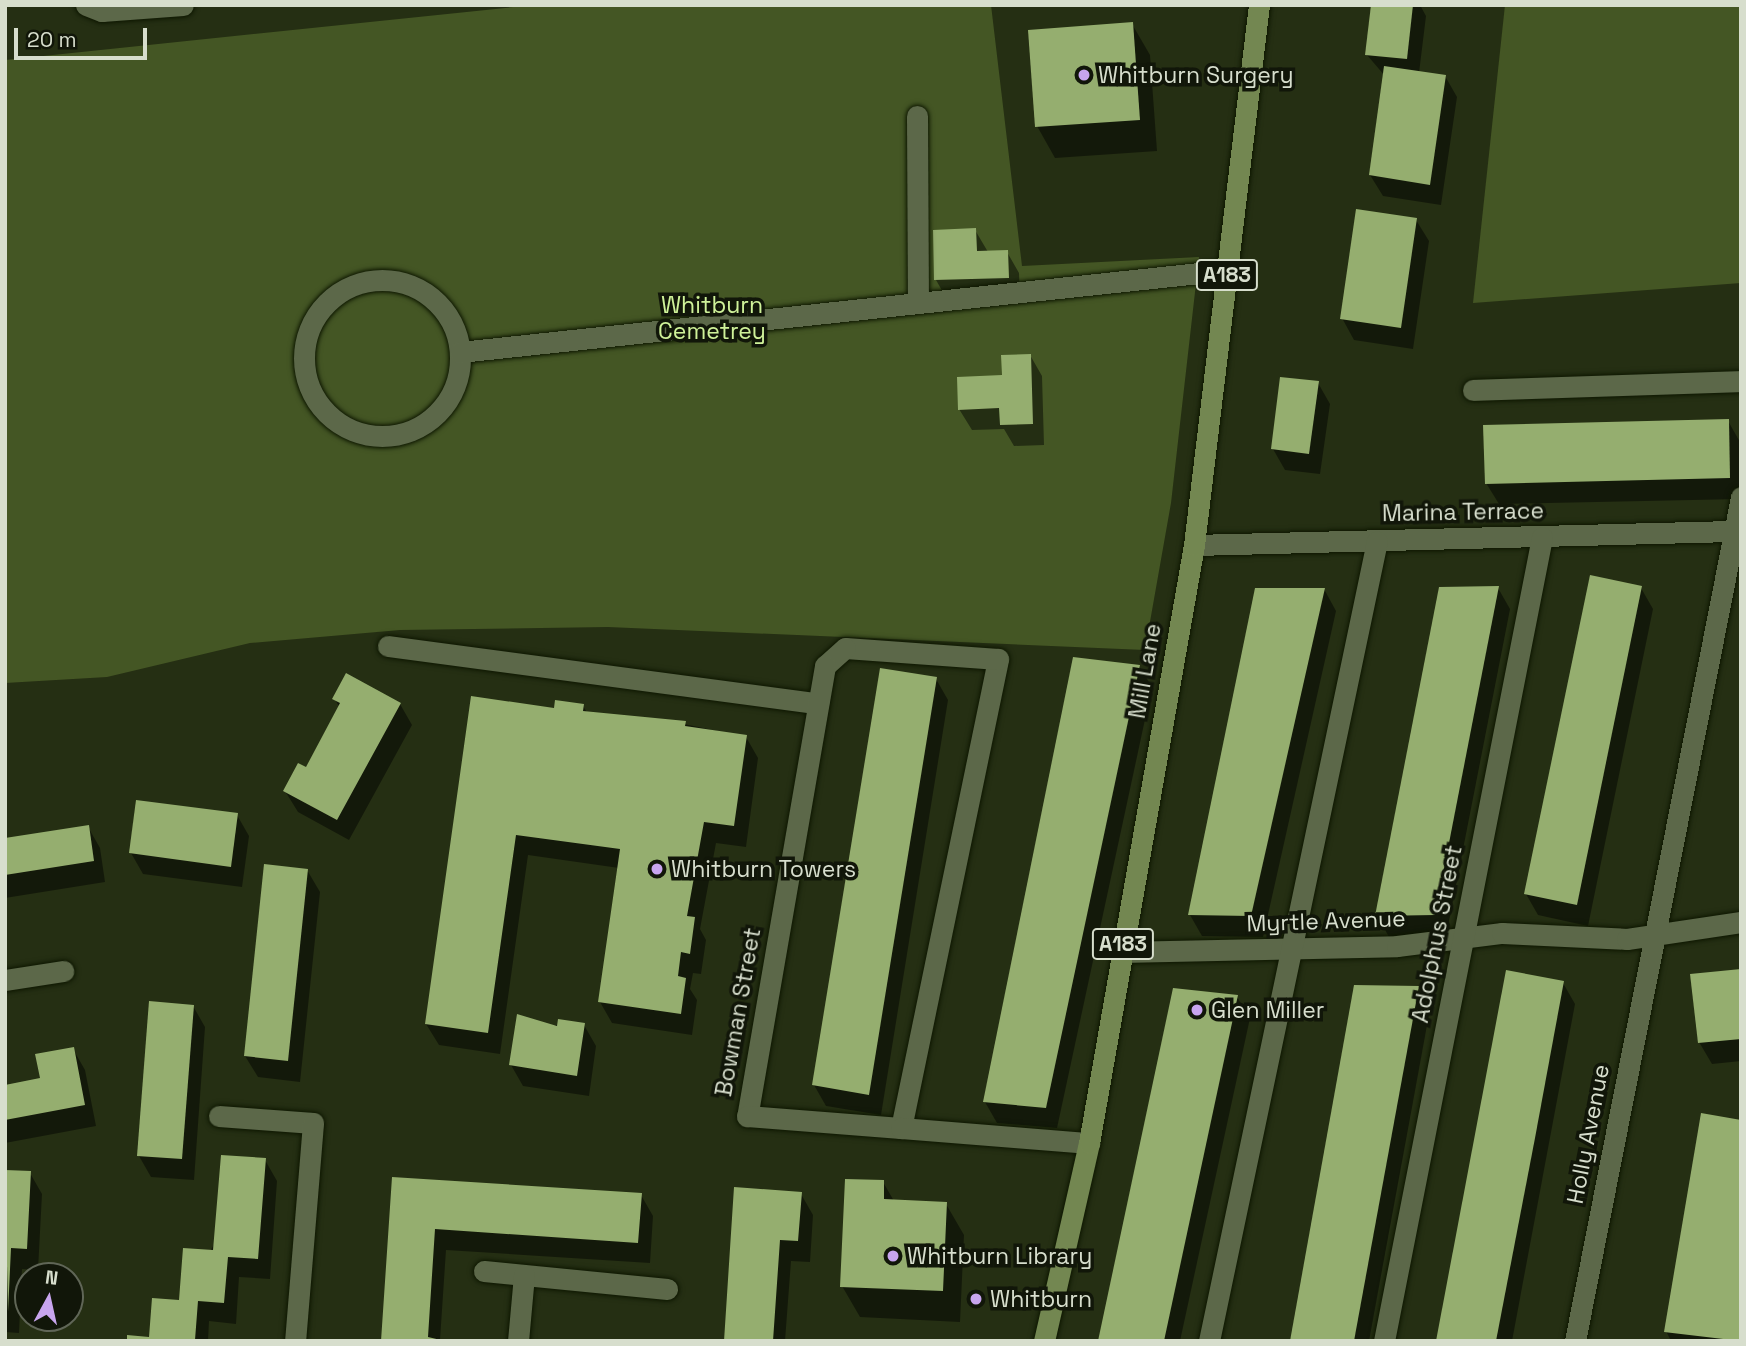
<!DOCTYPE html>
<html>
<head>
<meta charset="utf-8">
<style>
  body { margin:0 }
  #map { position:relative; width:1746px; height:1346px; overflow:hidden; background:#252f13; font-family:"Space Grotesk",sans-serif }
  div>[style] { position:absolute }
  .green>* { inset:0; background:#445624 }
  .shadow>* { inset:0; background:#0007 }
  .building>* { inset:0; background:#95ae6f }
  .roads { filter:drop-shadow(0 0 2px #0e1700) drop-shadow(0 0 2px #0e1700) }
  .minor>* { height:21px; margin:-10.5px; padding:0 10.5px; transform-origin:10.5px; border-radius:10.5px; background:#5c6849 }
  .minor>.ring { margin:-10.5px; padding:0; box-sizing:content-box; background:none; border:21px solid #5c6849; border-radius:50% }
  .major>* { height:21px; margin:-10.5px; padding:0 10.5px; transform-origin:10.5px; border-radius:10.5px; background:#738751 }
  .dots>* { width:19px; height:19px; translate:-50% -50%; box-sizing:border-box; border:4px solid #111609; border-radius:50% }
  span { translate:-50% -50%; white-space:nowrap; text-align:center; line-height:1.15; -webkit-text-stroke:7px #111609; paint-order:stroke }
  .shield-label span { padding:2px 5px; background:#111609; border:2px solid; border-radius:5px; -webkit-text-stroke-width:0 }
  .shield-label { font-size:21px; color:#d7decd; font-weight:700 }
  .poi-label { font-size:23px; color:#d7decd }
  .left { translate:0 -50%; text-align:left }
  .park-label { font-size:23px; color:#cff299 }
  .street-label { font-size:23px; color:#d7decd }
  .frame { position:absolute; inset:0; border:7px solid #d7decd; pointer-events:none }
  .north { position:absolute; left:14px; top:1262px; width:70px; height:70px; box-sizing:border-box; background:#111609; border:2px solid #606657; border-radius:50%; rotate:8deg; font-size:19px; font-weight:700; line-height:28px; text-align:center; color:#d7decd }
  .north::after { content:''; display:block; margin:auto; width:24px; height:32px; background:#c8a5ee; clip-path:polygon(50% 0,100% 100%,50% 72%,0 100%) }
  .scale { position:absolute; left:14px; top:28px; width:133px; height:32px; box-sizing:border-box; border:4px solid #d7decd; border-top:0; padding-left:9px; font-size:21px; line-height:24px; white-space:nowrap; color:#d7decd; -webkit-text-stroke:5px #111609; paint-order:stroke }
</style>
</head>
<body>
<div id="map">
  <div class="green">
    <i style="clip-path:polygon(533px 5px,991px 5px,1022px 266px,1199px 257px,1171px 503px,1145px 650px,608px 627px,400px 630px,250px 643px,107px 677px,5px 683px,5px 60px)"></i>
    <i style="clip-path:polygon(1505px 5px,1741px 5px,1741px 283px,1473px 303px)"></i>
  </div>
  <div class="shadow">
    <i style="clip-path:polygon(1372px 5px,1420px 5px,1426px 16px,1419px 73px,1445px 76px,1457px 97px,1441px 205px,1383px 196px,1370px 175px,1385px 76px,1367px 55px)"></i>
    <i style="clip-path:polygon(1132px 24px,1150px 55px,1157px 151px,1055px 158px,1037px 126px)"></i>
    <i style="clip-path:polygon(1416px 220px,1429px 241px,1413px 349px,1354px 340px,1342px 318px)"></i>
    <i style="clip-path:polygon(975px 230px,988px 252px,1007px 252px,1019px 273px,1020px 299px,948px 301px,936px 280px)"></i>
    <i style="clip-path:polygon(1030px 355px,1042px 376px,1044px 445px,1014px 446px,1004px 429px,972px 430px,959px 409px)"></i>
    <i style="clip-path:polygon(1318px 383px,1330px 404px,1320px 474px,1285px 470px,1273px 449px)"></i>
    <i style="clip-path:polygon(1728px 421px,1740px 442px,1741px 499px,1499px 504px,1486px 483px)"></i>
    <i style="clip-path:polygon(1498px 588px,1510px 609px,1446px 936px,1389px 937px,1377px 915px)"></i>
    <i style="clip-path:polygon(1641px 588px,1653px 609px,1588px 926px,1538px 915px,1526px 894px)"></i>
    <i style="clip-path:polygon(1324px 589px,1336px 611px,1263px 937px,1202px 936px,1190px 915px)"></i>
    <i style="clip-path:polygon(1139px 666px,1152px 687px,1057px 1128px,997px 1123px,985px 1102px)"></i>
    <i style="clip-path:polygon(936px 679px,948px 700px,881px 1115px,826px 1106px,814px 1085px)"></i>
    <i style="clip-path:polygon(334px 698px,400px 704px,412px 725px,349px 840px,298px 812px,285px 791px,306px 769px,340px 708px)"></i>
    <i style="clip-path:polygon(583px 706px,588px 714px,660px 719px,746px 737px,758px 758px,746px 847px,716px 843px,700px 929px,706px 940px,701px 974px,693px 973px,690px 989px,697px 1000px,692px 1035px,612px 1023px,600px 1002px,619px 868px,528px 855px,500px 1054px,439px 1045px,426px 1024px,556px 710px)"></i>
    <i style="clip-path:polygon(237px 815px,249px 836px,242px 887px,143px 874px,131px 853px)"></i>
    <i style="clip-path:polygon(88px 827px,100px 848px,105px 882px,5px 898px,5px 840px)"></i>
    <i style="clip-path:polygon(307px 870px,320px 892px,300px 1082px,258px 1077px,245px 1056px)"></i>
    <i style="clip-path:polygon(1741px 971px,1741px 1061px,1712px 1064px,1699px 1042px)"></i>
    <i style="clip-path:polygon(1563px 983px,1575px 1004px,1512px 1341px,1438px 1341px)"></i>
    <i style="clip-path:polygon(1418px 988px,1430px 1009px,1369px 1341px,1291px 1341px)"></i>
    <i style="clip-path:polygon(1237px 997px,1250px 1018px,1180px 1341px,1100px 1341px)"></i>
    <i style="clip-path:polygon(193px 1006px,205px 1027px,194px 1180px,151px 1177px,139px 1156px)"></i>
    <i style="clip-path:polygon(518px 1016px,542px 1025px,584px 1025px,596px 1046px,589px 1096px,523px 1086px,511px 1065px)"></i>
    <i style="clip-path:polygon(73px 1049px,85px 1070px,96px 1126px,5px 1143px,5px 1087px,42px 1080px)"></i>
    <i style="clip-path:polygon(1741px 1122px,1741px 1341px,1671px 1341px,1666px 1331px)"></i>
    <i style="clip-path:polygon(265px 1160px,277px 1181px,270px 1279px,239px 1277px,236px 1324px,209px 1321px,208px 1341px,129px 1341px,150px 1339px,180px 1301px)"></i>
    <i style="clip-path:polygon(5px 1172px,30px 1173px,42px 1194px,38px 1270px,22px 1269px,19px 1333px,5px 1332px)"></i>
    <i style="clip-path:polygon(393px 1179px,641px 1195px,653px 1216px,650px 1263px,446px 1250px,440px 1340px,448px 1341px,382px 1341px)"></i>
    <i style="clip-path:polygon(883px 1182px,894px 1201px,946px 1204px,964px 1235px,960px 1322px,860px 1317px,842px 1286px)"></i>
    <i style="clip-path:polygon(801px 1194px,813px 1215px,810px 1262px,791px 1261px,785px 1341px,725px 1341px)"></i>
  </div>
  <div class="building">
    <i style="clip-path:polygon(1371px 5px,1413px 5px,1407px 59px,1365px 55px)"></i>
    <i style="clip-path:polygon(1133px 22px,1140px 120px,1035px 127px,1028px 30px)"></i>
    <i style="clip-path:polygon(1384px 66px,1446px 75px,1430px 185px,1369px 175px)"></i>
    <i style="clip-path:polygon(1356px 209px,1417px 218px,1401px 328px,1340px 319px)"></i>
    <i style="clip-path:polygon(976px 228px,977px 251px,1008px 250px,1009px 278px,934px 280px,933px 230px)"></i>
    <i style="clip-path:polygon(1031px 354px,1033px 424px,1000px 425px,999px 408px,958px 410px,957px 377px,1002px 375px,1001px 355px)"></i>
    <i style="clip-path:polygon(1280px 377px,1319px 381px,1309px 454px,1271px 449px)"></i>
    <i style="clip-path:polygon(1729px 419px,1730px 478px,1485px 484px,1483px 425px)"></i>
    <i style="clip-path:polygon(1590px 575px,1642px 586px,1577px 905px,1524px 894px)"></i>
    <i style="clip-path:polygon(1499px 586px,1435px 915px,1375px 916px,1439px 587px)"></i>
    <i style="clip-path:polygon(1255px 588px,1325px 588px,1251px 916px,1188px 915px)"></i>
    <i style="clip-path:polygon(1073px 657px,1140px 665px,1046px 1108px,983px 1102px)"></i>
    <i style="clip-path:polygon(880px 668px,937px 677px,869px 1095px,812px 1085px)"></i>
    <i style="clip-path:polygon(346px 673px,401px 703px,337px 820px,283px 791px,298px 763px,306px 767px,340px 703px,332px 699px)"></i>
    <i style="clip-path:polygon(471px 696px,554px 708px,555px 700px,584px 704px,583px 711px,686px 721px,685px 726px,747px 735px,734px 826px,704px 822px,687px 916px,695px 917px,690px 954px,681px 952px,678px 976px,686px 978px,681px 1014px,598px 1002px,620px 849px,516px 835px,488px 1033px,425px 1024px)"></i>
    <i style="clip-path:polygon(136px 800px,238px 813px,231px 867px,129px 853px)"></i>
    <i style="clip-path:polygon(89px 825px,94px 861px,5px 875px,5px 838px)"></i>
    <i style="clip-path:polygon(264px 864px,308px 869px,288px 1061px,244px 1056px)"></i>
    <i style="clip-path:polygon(1741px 969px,1741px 1039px,1698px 1043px,1690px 974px)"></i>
    <i style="clip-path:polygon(1506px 970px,1564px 981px,1535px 1138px,1496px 1341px,1436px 1341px)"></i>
    <i style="clip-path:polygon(1354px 985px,1419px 986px,1354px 1341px,1290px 1341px)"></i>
    <i style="clip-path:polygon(1173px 988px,1238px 995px,1164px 1341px,1098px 1341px)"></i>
    <i style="clip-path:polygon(149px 1001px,194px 1005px,182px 1159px,137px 1156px)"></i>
    <i style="clip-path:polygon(517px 1014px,557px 1026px,558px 1019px,585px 1023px,577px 1076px,509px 1065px)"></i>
    <i style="clip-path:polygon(74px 1047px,85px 1105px,5px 1120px,5px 1085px,40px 1078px,35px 1054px)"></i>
    <i style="clip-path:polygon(1701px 1113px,1741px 1120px,1740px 1341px,1664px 1332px)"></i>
    <i style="clip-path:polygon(221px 1155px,266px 1158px,258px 1259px,228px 1257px,224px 1303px,198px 1301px,195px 1340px,127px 1341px,127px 1335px,149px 1337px,152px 1298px,179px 1300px,183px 1248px,213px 1250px)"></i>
    <i style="clip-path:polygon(5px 1170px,31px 1171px,27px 1249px,11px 1248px,8px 1312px)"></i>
    <i style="clip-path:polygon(392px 1177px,642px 1193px,638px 1243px,435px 1229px,428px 1337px,445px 1341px,381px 1341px)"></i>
    <i style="clip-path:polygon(845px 1179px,884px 1180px,884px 1199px,947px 1202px,943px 1291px,840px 1287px)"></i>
    <i style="clip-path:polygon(734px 1187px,802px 1192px,798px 1241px,780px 1240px,773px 1341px,724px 1341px)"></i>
  </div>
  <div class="roads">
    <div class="minor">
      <i style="left:86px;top:5px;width:17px;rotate:21deg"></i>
      <i style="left:102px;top:11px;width:81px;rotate:-4.2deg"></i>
      <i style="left:917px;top:116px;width:185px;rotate:89.7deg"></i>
      <i class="ring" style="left:304px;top:280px;width:135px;height:135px"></i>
      <i style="left:460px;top:352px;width:771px;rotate:-6.1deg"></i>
      <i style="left:1473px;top:390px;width:268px;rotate:-1.9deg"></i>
      <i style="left:1194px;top:545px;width:540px;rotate:-1.49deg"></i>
      <i style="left:388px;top:646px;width:434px;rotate:7.6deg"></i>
      <i style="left:1121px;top:952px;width:276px;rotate:-1.2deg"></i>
      <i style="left:1397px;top:946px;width:106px;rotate:-7.1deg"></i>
      <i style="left:1502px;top:933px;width:125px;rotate:2.7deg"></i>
      <i style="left:1627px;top:939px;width:115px;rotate:-8.5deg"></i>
      <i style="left:5px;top:980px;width:59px;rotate:-8.8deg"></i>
      <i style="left:219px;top:1116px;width:94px;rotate:4.3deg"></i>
      <i style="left:313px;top:1123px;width:219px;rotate:94.7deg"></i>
      <i style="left:901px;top:1128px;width:479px;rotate:-78.3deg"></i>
      <i style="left:998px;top:659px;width:153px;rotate:-175.9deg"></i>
      <i style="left:845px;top:648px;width:27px;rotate:138deg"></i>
      <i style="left:825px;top:666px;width:457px;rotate:99.8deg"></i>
      <i style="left:747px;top:1116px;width:154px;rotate:4.5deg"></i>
      <i style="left:901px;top:1128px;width:189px;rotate:4.6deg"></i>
      <i style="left:484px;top:1271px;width:184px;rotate:5.6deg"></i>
      <i style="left:518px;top:1341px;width:66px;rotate:-84.8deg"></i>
      <i style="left:1209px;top:1341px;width:817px;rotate:-78.14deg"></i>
      <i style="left:1384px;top:1341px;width:819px;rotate:-78.88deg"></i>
      <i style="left:1575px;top:1341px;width:860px;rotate:-78.87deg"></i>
    </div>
    <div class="major">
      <i style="left:1044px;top:1341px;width:203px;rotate:-77.2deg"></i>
      <i style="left:1089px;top:1143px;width:607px;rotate:-80.04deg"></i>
      <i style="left:1194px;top:545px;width:544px;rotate:-83.14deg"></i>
    </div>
  </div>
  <div class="dots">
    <i style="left:1084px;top:75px;background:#c8a5ee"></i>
    <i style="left:657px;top:869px;background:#c8a5ee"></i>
    <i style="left:1197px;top:1010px;background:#c8a5ee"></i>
    <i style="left:893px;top:1256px;background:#c8a5ee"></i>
    <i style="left:976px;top:1299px;background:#c8a5ee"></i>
  </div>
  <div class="shield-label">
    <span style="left:1227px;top:275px">A183</span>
    <span style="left:1123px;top:944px">A183</span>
  </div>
  <div class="poi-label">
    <span class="left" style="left:1098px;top:75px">Whitburn Surgery</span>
    <span class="left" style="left:671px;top:869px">Whitburn Towers</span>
    <span class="left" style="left:1211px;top:1010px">Glen Miller</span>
    <span class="left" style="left:907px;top:1256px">Whitburn Library</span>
    <span class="left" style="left:990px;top:1299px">Whitburn</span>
  </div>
  <div class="park-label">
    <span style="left:712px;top:318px">Whitburn<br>Cemetrey</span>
  </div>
  <div class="street-label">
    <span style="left:1463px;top:512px;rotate:-1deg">Marina Terrace</span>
    <span style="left:1145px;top:671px;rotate:-80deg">Mill Lane</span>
    <span style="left:1326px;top:921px;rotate:-2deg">Myrtle Avenue</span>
    <span style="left:1437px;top:934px;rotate:-79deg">Adolphus Street</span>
    <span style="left:738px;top:1012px;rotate:-80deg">Bowman Street</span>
    <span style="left:1588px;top:1134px;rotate:-79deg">Holly Avenue</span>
  </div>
  <div class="frame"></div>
  <div class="north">N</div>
  <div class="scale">20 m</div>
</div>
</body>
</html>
